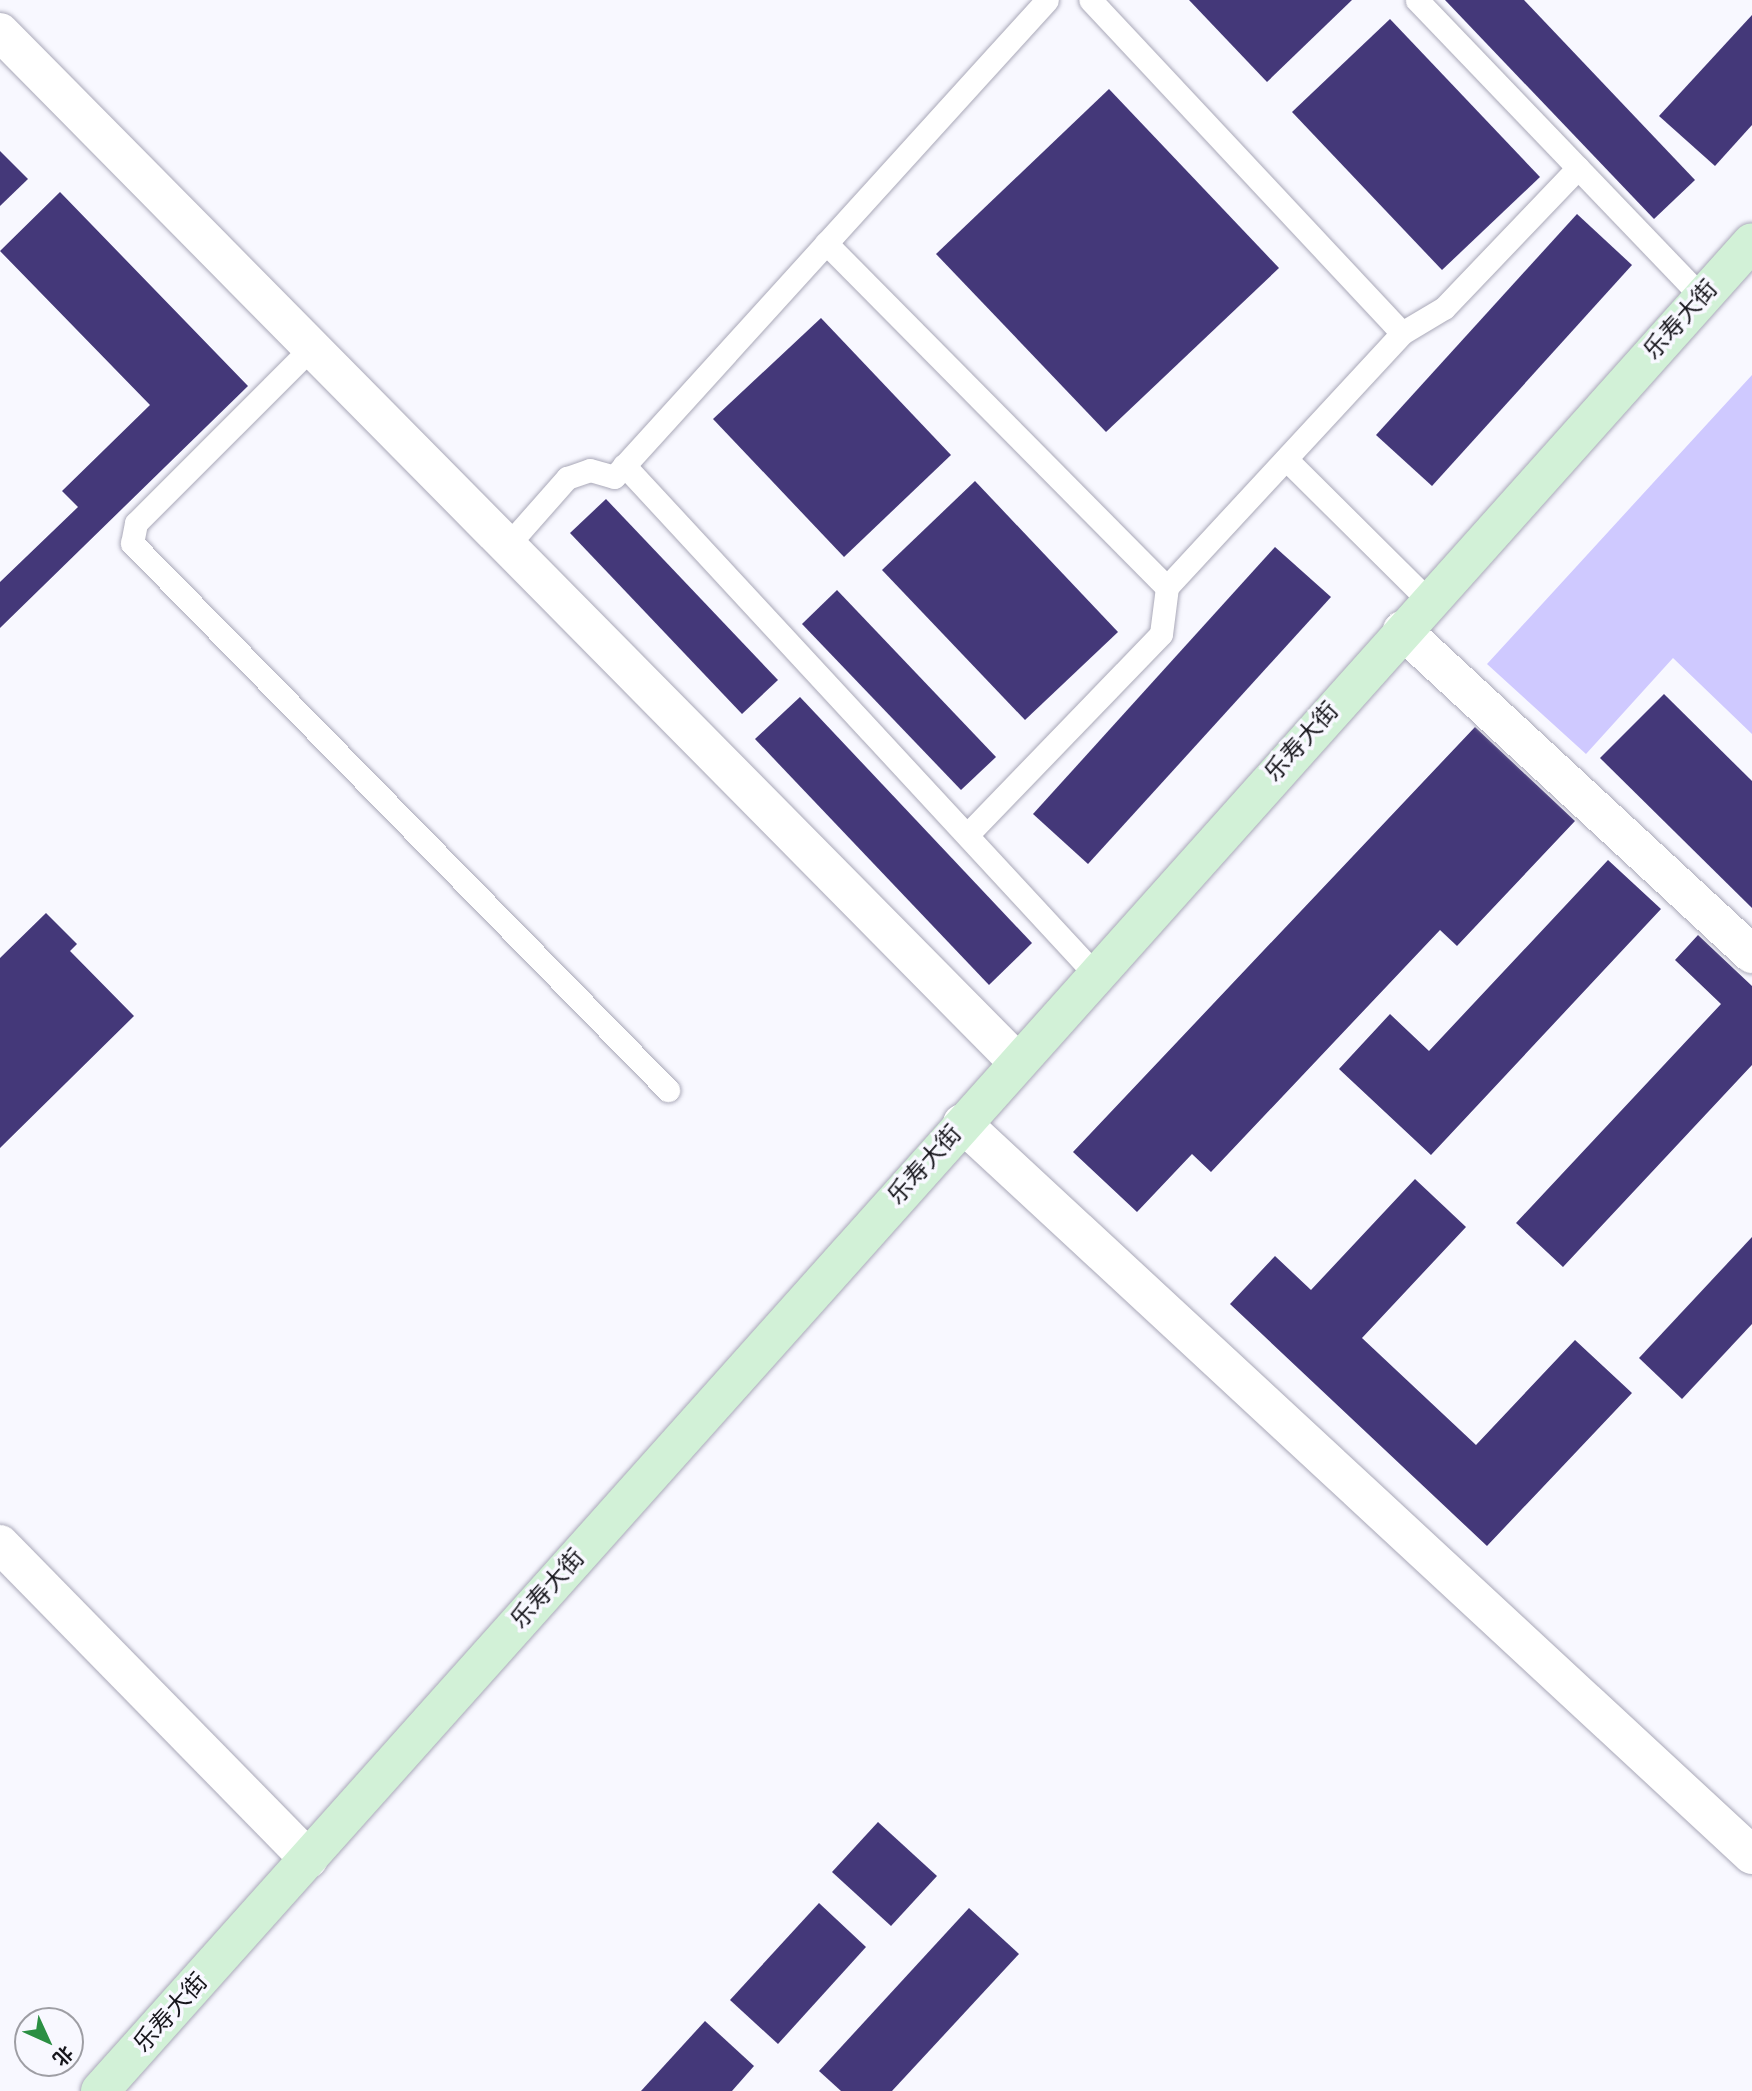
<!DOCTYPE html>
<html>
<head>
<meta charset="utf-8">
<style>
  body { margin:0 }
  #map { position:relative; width:1752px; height:2091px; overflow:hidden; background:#f8f8ff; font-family:Rubik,"Noto Sans SC",sans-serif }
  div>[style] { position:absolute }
  .green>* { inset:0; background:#cfc9ff }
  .building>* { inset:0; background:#443879 }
  .roads { filter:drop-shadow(0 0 2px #a9a8b8) drop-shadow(0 0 2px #a9a8b8) }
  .service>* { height:23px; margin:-11.5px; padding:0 11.5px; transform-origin:11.5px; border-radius:11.5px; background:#fff }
  .minor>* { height:38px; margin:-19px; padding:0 19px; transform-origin:19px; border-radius:19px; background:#fff }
  .tertiary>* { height:38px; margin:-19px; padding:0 19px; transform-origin:19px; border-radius:19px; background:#fff }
  .secondary>* { height:38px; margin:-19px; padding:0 19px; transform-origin:19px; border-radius:19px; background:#d2f1d7 }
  span { translate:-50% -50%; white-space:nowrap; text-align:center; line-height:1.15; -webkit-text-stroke:7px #f8f8ff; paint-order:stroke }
  .street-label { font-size:24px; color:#17161c }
  .north { position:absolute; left:14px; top:2007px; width:70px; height:70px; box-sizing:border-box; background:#f8f8ff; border:2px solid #9e9ea4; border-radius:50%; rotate:135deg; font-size:19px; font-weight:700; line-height:28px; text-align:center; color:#17161c }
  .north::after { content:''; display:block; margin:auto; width:24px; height:32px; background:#2b8f43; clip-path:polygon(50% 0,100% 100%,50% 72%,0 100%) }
</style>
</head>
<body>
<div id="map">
  <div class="green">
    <i style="clip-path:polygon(1752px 375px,1752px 734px,1673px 658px,1586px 754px,1487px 664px)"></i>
  </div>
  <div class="building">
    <i style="clip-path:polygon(1189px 0,1352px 0,1267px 82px)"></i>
    <i style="clip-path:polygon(1445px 0,1524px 0,1695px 180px,1654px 219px)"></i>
    <i style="clip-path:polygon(1752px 15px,1752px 125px,1715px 166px,1659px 116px)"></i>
    <i style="clip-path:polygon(1390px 19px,1540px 177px,1442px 270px,1292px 112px)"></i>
    <i style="clip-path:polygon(1109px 89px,1279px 268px,1106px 432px,936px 254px)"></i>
    <i style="clip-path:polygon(0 151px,28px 179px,0 206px)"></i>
    <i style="clip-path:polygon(60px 192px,248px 386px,0 628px,0 582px,78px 507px,62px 491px,150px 405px,0 251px)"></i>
    <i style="clip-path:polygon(1577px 214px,1632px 265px,1432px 486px,1376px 435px)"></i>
    <i style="clip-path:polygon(821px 318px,951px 455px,844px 557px,713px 419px)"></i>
    <i style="clip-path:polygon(975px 481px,1118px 632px,1025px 720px,882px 570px)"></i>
    <i style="clip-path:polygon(606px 499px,778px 680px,742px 714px,570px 533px)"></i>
    <i style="clip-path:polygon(1275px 547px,1331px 597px,1088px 864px,1033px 814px)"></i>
    <i style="clip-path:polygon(837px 590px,996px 757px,961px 790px,802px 624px)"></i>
    <i style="clip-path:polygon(1664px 694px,1752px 781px,1752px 908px,1600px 758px)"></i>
    <i style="clip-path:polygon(800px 697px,1032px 943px,989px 985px,755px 739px)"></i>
    <i style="clip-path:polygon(1475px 727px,1575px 821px,1457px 946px,1440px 930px,1211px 1172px,1192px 1154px,1137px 1212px,1073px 1152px)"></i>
    <i style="clip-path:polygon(1608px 860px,1661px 909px,1431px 1155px,1339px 1069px,1390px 1014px,1429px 1051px)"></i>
    <i style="clip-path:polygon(46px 913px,77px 944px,70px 951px,134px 1016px,0 1148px,0 958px)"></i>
    <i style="clip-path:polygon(1698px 935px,1752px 986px,1752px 1065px,1563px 1267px,1516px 1223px,1721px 1004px,1675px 960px)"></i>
    <i style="clip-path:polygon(1415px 1179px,1466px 1227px,1362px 1338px,1476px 1445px,1575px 1340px,1632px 1393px,1487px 1546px,1230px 1304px,1275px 1256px,1311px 1290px)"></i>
    <i style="clip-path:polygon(1752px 1237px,1752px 1324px,1682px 1399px,1639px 1358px)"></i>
    <i style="clip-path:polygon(878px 1822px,937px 1876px,891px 1926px,832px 1872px)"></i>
    <i style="clip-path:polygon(819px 1903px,866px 1947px,778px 2044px,730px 2000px)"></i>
    <i style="clip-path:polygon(969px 1908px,1019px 1954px,892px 2091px,841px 2091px,819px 2071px)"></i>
    <i style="clip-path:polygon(705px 2021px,754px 2066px,732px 2091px,641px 2091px)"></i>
  </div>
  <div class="roads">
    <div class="service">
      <i style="left:1417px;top:0;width:412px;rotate:46.2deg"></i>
      <i style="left:826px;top:243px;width:484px;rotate:45.3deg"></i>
      <i style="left:1167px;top:587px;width:346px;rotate:-47.2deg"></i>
      <i style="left:1402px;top:333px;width:456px;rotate:-133.1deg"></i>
      <i style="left:1402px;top:333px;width:49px;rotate:-30.8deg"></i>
      <i style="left:1444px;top:308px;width:194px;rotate:-46.3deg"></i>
      <i style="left:312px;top:347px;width:249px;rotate:135deg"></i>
      <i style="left:136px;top:523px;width:20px;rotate:101deg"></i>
      <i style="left:132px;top:543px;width:766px;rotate:45.58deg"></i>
      <i style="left:1286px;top:459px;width:202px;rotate:44.8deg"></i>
      <i style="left:624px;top:465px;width:693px;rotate:47.22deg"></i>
      <i style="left:507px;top:546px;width:91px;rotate:-48.6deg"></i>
      <i style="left:567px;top:478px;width:24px;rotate:-19deg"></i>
      <i style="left:590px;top:470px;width:25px;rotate:16deg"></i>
      <i style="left:614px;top:477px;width:644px;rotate:-47.77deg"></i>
      <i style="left:967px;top:835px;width:279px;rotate:-46deg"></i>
      <i style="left:1161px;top:634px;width:47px;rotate:-82.7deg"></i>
    </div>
    <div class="minor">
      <i style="left:1402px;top:630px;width:477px;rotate:42.8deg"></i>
      <i style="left:0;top:1544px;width:441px;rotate:45.6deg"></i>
    </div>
    <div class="tertiary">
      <i style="left:0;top:32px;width:1447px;rotate:45.36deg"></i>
      <i style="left:962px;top:1123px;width:1077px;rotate:42.82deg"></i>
    </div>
    <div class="secondary">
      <i style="left:100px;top:2091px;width:2479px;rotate:-48.22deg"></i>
    </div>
  </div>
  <div class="street-label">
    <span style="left:1681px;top:320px;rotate:-48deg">乐寿大街</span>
    <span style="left:1302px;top:742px;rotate:-48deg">乐寿大街</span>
    <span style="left:925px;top:1165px;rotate:-48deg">乐寿大街</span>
    <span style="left:548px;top:1589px;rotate:-48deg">乐寿大街</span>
    <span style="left:171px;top:2013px;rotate:-48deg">乐寿大街</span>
  </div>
  <div class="north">北</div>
</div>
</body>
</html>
